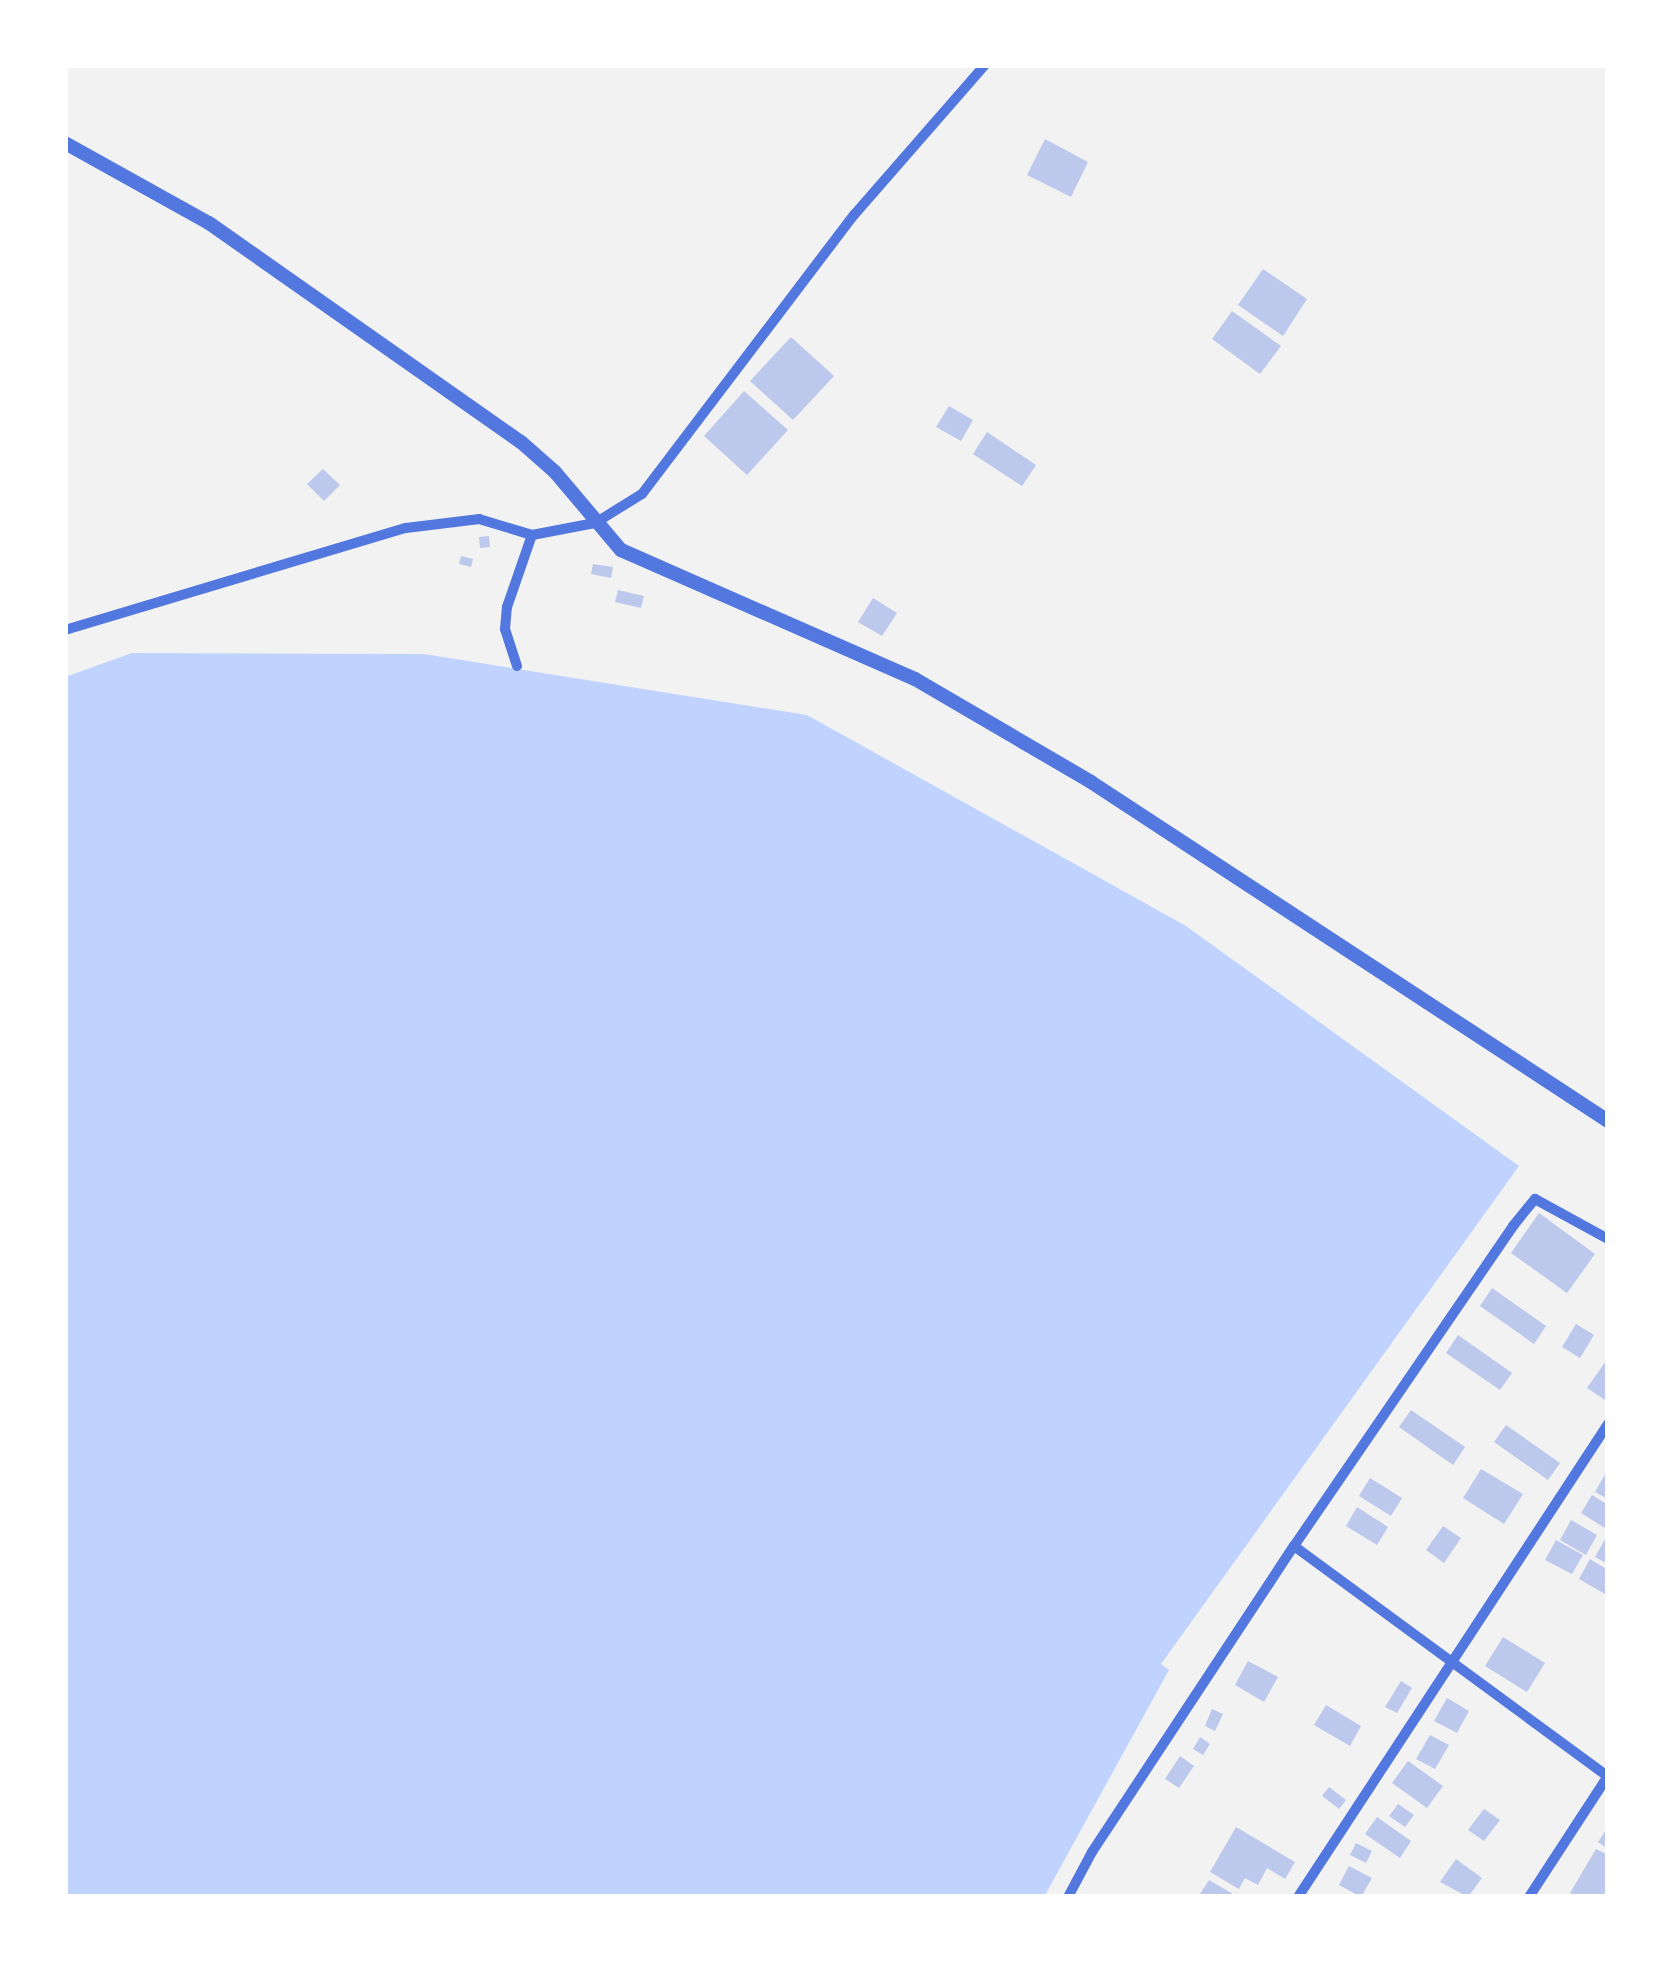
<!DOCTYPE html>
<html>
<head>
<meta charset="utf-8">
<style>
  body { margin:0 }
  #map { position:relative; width:1673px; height:1962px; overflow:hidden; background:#f2f2f2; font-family:Helvetica,sans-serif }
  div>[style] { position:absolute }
  .water>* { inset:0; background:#bfd3fe }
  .building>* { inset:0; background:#bdc9ec }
  .minor>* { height:10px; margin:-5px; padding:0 5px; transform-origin:5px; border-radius:5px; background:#5277de }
  .tertiary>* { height:14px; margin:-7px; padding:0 7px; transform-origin:7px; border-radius:7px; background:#5277de }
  span { translate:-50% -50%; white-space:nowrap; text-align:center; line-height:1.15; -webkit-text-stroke:8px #fff; paint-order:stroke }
  .frame { position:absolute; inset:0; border:68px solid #fff; pointer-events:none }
</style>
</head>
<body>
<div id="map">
  <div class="water">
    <i style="clip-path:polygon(132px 653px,424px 654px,807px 715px,1186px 926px,1519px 1166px,1161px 1664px,1169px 1670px,1044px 1897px,65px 1897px,65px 677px)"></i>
  </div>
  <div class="building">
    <i style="clip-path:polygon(1045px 139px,1088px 162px,1071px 197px,1027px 175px)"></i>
    <i style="clip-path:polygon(1263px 269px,1307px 299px,1283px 336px,1238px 305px)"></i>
    <i style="clip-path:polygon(1232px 311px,1281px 346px,1260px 374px,1212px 339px)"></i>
    <i style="clip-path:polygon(791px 337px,834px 376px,793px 420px,750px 381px)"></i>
    <i style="clip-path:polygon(744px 391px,788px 430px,747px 475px,704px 436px)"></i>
    <i style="clip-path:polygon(949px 406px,973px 420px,961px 441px,936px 427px)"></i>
    <i style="clip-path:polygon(987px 432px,1036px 465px,1022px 486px,973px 454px)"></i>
    <i style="clip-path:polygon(323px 469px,340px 485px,324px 501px,307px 484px)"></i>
    <i style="clip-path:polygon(489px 536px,490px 547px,480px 548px,479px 537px)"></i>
    <i style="clip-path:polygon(461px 556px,473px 559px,471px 567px,459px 564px)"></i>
    <i style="clip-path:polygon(593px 564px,613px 567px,611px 578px,591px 574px)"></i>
    <i style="clip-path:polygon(618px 590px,644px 596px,641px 608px,615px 602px)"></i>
    <i style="clip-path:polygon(873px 598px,897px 613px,882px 636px,858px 622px)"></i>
    <i style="clip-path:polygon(1539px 1213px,1595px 1254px,1567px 1293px,1511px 1253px)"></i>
    <i style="clip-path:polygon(1492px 1288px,1546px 1326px,1534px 1344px,1480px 1306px)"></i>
    <i style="clip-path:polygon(1576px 1324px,1594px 1335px,1580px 1358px,1562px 1347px)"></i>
    <i style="clip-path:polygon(1458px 1335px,1512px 1373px,1500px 1390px,1446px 1353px)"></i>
    <i style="clip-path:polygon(1608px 1358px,1608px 1402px,1587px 1388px)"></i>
    <i style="clip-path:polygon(1411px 1410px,1465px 1447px,1453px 1465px,1399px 1427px)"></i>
    <i style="clip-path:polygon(1506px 1425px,1560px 1463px,1548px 1480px,1494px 1442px)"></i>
    <i style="clip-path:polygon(1481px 1469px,1523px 1494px,1504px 1524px,1463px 1498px)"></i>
    <i style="clip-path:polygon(1608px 1469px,1608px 1499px,1595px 1492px)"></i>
    <i style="clip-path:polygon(1370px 1478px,1402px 1498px,1391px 1516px,1359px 1496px)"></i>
    <i style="clip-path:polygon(1592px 1495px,1608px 1505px,1608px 1530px,1581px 1513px)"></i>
    <i style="clip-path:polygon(1357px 1507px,1388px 1527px,1377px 1545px,1346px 1526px)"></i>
    <i style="clip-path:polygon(1571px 1520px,1597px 1535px,1586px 1555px,1560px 1540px)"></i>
    <i style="clip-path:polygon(1443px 1526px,1461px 1538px,1444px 1563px,1426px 1550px)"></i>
    <i style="clip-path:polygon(1608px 1534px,1608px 1564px,1595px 1557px)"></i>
    <i style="clip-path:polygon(1556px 1540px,1583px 1555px,1572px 1574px,1545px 1560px)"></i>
    <i style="clip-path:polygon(1590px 1559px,1608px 1570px,1605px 1594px,1579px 1579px)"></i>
    <i style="clip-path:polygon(1503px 1637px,1545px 1663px,1527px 1692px,1485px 1666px)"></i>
    <i style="clip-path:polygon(1248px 1661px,1278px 1677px,1264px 1702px,1235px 1685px)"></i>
    <i style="clip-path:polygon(1401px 1681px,1412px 1688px,1397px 1713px,1385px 1707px)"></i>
    <i style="clip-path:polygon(1447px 1698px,1469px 1711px,1457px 1733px,1434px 1721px)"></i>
    <i style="clip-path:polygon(1326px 1705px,1361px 1726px,1350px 1746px,1314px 1725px)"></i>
    <i style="clip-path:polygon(1212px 1709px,1223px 1714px,1215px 1731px,1205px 1726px)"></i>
    <i style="clip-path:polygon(1430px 1735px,1449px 1745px,1435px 1769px,1416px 1759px)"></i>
    <i style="clip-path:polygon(1200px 1737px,1210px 1744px,1203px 1755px,1193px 1749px)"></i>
    <i style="clip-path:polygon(1180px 1756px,1194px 1766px,1179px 1788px,1165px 1779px)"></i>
    <i style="clip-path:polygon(1408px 1761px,1443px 1786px,1427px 1808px,1392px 1783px)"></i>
    <i style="clip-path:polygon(1329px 1787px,1346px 1800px,1339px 1809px,1322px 1796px)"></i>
    <i style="clip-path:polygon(1398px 1804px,1414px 1815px,1405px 1827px,1389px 1816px)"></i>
    <i style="clip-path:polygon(1484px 1809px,1500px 1820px,1484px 1841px,1468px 1830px)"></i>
    <i style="clip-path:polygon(1377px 1817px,1411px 1841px,1400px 1858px,1365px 1834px)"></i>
    <i style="clip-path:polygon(1236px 1827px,1295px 1862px,1285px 1879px,1267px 1868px,1258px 1885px,1245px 1878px,1239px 1889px,1210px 1872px)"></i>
    <i style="clip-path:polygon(1608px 1827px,1608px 1849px,1598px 1842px)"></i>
    <i style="clip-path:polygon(1356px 1843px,1372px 1851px,1366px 1863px,1350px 1855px)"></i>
    <i style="clip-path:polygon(1596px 1849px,1608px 1855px,1608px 1892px,1605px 1897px,1576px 1897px,1570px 1893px)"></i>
    <i style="clip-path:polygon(1456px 1859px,1482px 1878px,1468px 1897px,1440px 1882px)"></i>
    <i style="clip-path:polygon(1349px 1866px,1372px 1878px,1361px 1897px,1339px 1885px)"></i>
    <i style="clip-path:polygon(1209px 1880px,1233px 1894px,1231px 1897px,1198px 1897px)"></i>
  </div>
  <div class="minor">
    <i style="left:65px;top:630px;width:356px;rotate:-16.7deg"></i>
    <i style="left:406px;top:528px;width:74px;rotate:-7deg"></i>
    <i style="left:479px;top:519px;width:55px;rotate:16.8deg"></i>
    <i style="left:532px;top:535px;width:64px;rotate:-10.8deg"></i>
    <i style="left:595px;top:523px;width:55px;rotate:-31.7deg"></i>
    <i style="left:642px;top:494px;width:350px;rotate:-52.8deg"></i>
    <i style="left:854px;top:215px;width:199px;rotate:-48.9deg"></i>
    <i style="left:517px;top:666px;width:39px;rotate:-108deg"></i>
    <i style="left:505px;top:629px;width:22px;rotate:-85deg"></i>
    <i style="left:507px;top:607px;width:76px;rotate:-70.9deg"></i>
    <i style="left:1294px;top:1546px;width:390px;rotate:36.3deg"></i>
    <i style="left:1068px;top:1897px;width:51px;rotate:-61.9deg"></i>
    <i style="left:1092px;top:1852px;width:367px;rotate:-56.6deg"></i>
    <i style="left:1294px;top:1546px;width:388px;rotate:-55.6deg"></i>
    <i style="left:1513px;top:1226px;width:35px;rotate:-51deg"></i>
    <i style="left:1535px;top:1199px;width:83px;rotate:28.7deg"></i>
    <i style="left:1298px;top:1897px;width:566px;rotate:-56.76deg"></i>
    <i style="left:1529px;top:1897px;width:145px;rotate:-56.9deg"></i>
  </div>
  <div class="tertiary">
    <i style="left:65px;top:143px;width:165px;rotate:29.1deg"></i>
    <i style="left:209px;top:223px;width:381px;rotate:35.1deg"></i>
    <i style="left:521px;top:442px;width:45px;rotate:41.4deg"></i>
    <i style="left:555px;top:472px;width:102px;rotate:49.8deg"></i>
    <i style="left:621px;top:550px;width:321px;rotate:23.7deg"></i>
    <i style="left:915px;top:679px;width:204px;rotate:30.3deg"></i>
    <i style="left:1091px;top:782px;width:618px;rotate:33.25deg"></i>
  </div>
  <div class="frame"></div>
</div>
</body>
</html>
